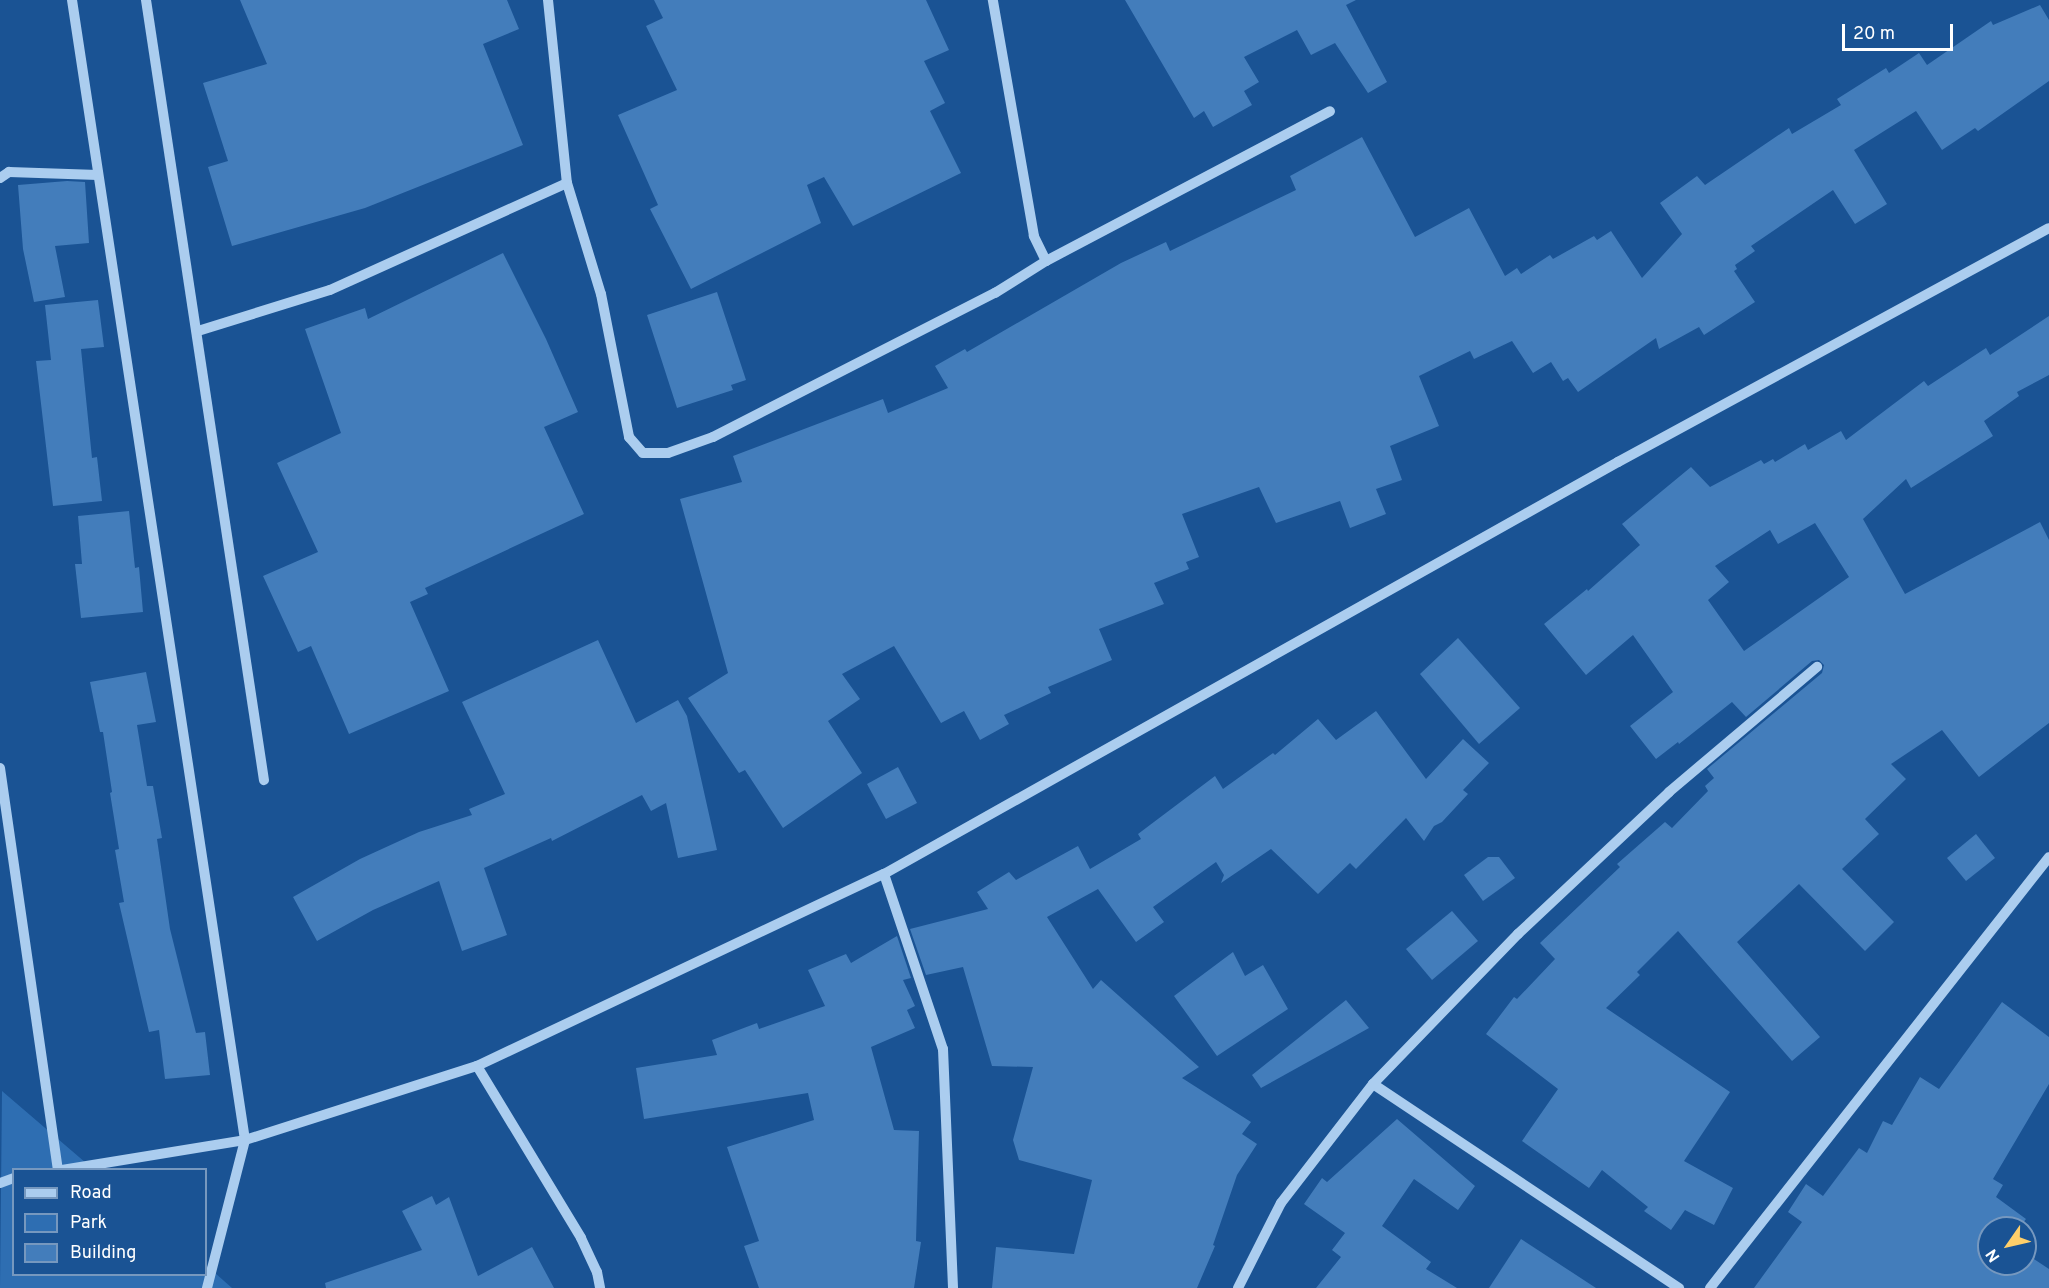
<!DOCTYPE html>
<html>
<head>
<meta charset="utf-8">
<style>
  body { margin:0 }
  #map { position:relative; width:2049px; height:1288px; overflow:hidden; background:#1a5394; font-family:Overpass,sans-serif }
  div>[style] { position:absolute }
  .green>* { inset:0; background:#2e6eb2 }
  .building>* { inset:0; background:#437dbb }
  .minor>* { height:10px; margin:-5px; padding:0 5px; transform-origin:5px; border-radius:5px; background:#abcdef }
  span { translate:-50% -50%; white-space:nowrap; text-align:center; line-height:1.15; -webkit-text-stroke:5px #1a5394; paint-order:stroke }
  .legend { position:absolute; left:12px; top:1168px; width:195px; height:108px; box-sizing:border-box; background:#1a5394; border:2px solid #7698bf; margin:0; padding:8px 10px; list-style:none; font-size:18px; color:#fff }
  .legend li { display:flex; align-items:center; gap:12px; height:30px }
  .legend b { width:30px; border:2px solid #7698bf }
  .north { position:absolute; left:1977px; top:1216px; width:60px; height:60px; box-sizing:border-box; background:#1a5394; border:2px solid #7698bf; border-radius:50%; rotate:236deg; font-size:16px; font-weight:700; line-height:24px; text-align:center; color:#fff }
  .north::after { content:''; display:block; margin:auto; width:21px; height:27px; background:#ffcf6a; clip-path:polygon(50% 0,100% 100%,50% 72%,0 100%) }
  .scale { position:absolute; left:1842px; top:24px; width:111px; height:27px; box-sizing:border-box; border:3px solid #fff; border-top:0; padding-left:8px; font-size:18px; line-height:21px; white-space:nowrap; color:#fff; -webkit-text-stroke:4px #1a5394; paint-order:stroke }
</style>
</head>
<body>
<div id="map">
  <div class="green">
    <i style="clip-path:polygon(2px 1091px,93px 1169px,14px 1170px,14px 1274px,206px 1274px,206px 1265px,232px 1288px,0 1288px)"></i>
  </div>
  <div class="building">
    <i style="clip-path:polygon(240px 0,507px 0,519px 29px,483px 44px,523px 145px,365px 208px,232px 246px,208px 167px,228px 161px,203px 83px,267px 64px)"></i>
    <i style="clip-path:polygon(654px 0,926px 0,949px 50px,924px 61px,945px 103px,930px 111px,961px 173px,853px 226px,824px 177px,807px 185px,821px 223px,691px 289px,650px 209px,658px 205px,618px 115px,677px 90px,646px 26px,663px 18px)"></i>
    <i style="clip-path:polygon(1125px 0,1356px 0,1346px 5px,1387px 82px,1368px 93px,1335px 43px,1311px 55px,1297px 30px,1244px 57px,1259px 82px,1244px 91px,1252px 105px,1213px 127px,1204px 111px,1194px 118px)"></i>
    <i style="clip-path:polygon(2040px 5px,2049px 20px,2049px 81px,1978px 131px,1975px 128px,1942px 150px,1916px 111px,1854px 150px,1887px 204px,1855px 224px,1833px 190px,1751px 246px,1755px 251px,1735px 265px,1737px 269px,1734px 271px,1755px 302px,1704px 335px,1699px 327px,1659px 349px,1656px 338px,1578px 392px,1568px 378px,1563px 381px,1551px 362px,1533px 373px,1512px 341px,1474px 359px,1470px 351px,1419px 376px,1439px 426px,1390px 446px,1402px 480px,1376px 489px,1386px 514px,1350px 528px,1340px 501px,1276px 523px,1259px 487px,1182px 514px,1199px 557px,1186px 562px,1189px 569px,1154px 583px,1164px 604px,1099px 629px,1112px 660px,1048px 687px,1051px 693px,1004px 715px,1009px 724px,980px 740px,964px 711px,941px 723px,894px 646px,842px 674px,860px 699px,828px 721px,862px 773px,783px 828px,745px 770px,739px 773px,688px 698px,728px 673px,680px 499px,742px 482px,733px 456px,883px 399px,888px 413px,948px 388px,935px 366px,965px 349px,967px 352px,1121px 263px,1166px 242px,1170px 251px,1296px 190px,1290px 176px,1362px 137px,1415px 237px,1469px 208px,1505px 276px,1517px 268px,1521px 274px,1550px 255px,1553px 259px,1594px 236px,1597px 240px,1611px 231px,1642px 278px,1682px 234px,1660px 203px,1697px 176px,1705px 185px,1789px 128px,1792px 134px,1841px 105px,1837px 99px,1886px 68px,1889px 73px,1919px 53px,1927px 65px,1991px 21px,1993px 25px)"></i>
    <i style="clip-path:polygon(67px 181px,85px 182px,89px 243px,55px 246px,65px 297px,34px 302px,23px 249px,18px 185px)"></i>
    <i style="clip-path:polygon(503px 253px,546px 339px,578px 412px,544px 427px,584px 514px,425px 588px,428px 594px,410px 602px,449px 691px,349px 734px,311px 646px,298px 652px,263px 576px,318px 552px,277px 463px,341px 433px,305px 329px,365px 308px,368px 319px)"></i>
    <i style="clip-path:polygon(717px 292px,746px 380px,731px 385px,733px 390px,677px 408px,647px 315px)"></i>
    <i style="clip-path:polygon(98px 300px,104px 347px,81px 349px,92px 458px,97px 457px,102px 501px,53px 506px,36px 361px,51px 360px,45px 305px)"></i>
    <i style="clip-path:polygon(evenodd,2049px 316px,2049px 375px,2017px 392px,2019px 396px,1984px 421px,1993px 436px,1911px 488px,1906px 479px,1863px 519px,1905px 594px,2040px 522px,2049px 540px,2049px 723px,1979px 777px,1942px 730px,1891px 764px,1906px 779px,1865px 819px,1879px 834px,1842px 869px,1894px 922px,1865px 951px,1799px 884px,1737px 942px,1820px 1037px,1792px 1061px,1678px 931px,1637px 972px,1640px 975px,1606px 1008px,1730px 1092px,1684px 1161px,1733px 1188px,1714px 1225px,1685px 1210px,1671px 1230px,1644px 1211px,1648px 1207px,1602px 1170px,1589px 1188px,1522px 1141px,1558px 1089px,1486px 1034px,1514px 997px,1517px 999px,1555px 959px,1540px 943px,1620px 867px,1617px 864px,1665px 822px,1672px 828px,1708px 791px,1705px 786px,1714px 778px,1707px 769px,1822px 673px,1824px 665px,1819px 660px,1812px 661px,1746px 717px,1732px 702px,1679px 744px,1678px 742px,1656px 759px,1630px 726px,1673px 692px,1633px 635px,1586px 675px,1544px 624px,1587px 589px,1588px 591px,1640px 545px,1622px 524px,1691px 467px,1710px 487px,1761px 460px,1764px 464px,1773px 459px,1775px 462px,1805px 444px,1808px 450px,1841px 431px,1846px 440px,1924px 381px,1928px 386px,1986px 348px,1990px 355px,2049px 316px,1815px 523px,1849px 577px,1744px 651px,1708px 600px,1729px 582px,1715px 566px,1770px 530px,1778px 544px,1815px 523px)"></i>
    <i style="clip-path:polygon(129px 511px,135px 568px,139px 567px,143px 612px,81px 618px,75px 564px,82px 564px,78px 516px)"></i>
    <i style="clip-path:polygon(1458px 638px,1520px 708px,1479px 744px,1420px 674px)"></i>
    <i style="clip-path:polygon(598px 640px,636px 723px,678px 700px,687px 716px,717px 850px,678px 858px,666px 803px,651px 811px,642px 795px,552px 841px,551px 838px,484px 868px,507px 935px,462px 951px,439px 881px,373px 910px,317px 941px,293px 897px,360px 859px,419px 832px,472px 815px,469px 809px,505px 794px,462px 702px)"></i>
    <i style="clip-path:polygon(146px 672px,156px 722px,137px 725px,147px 786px,153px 786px,162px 838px,157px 839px,170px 929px,196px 1033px,205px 1032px,210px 1075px,165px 1079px,159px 1030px,149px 1032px,119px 903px,124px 902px,115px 850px,119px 849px,110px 793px,112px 792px,103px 732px,100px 732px,90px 682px)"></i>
    <i style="clip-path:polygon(1376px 711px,1426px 779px,1463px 739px,1489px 763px,1463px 790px,1468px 794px,1442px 822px,1434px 826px,1424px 841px,1406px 818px,1356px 869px,1350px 863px,1318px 894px,1271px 849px,1221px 883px,1224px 875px,1216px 862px,1153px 907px,1164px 922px,1136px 942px,1098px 889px,1047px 917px,1093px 989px,1101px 980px,1199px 1067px,1182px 1078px,1251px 1122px,1242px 1134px,1257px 1144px,1237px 1175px,1213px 1245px,1215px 1246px,1197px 1288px,992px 1288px,996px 1247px,1074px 1254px,1092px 1180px,1019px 1160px,1013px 1140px,1033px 1067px,992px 1066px,963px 967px,926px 975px,910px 929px,988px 909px,977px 892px,1009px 872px,1016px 880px,1078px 846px,1090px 869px,1141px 839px,1138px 834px,1215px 776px,1223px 789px,1273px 753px,1275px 755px,1318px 719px,1336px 740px)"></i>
    <i style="clip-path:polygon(898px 767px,917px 803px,886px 819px,867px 784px)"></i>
    <i style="clip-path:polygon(1976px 834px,1995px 858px,1966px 881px,1947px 858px)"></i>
    <i style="clip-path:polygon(1488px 857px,1499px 857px,1515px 878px,1483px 901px,1464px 875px)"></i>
    <i style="clip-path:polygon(1452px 911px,1478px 941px,1432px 980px,1406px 949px)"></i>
    <i style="clip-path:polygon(897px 936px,911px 978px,903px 980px,915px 1006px,907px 1010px,915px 1028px,871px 1047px,894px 1130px,919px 1131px,916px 1241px,921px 1242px,914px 1288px,759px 1288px,744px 1246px,759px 1241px,727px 1147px,814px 1120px,808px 1093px,644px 1119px,636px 1068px,717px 1055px,712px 1040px,757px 1023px,759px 1029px,825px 1006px,808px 970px,846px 954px,851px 963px)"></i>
    <i style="clip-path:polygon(1233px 952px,1245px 976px,1263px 965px,1288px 1009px,1217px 1056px,1174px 996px)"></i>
    <i style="clip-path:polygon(1346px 1000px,1369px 1028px,1261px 1088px,1252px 1075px)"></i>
    <i style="clip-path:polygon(2002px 1002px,2049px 1037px,2049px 1084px,1993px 1179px,2003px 1185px,1996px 1197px,2026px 1219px,2019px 1228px,1989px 1228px,1989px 1264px,2025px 1264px,2025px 1253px,2049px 1269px,2049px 1288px,1754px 1288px,1802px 1222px,1788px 1212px,1806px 1184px,1823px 1196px,1859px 1148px,1867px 1153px,1883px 1121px,1892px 1125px,1920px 1077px,1939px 1089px)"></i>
    <i style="clip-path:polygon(1397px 1119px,1475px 1186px,1458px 1210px,1414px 1179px,1382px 1226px,1431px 1262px,1426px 1269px,1457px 1288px,1316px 1288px,1341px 1257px,1332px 1250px,1345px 1233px,1304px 1204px,1322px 1178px,1327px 1182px)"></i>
    <i style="clip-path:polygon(432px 1196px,436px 1205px,449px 1197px,478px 1276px,532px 1247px,554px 1288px,326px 1288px,325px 1283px,422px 1250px,402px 1211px)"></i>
    <i style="clip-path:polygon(1521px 1239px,1596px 1288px,1489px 1288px)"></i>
  </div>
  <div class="minor">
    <i style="left:72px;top:0;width:1153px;rotate:81.37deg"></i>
    <i style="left:245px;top:1140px;width:244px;rotate:-17.7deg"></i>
    <i style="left:477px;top:1066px;width:450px;rotate:-25.3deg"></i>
    <i style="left:884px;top:874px;width:842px;rotate:-29.31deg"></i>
    <i style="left:1618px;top:462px;width:490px;rotate:-28.5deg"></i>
    <i style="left:146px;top:0;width:789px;rotate:81.4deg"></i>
    <i style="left:548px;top:0;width:184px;rotate:84.1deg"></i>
    <i style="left:567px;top:183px;width:116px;rotate:73deg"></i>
    <i style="left:601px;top:294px;width:146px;rotate:78.9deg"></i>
    <i style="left:629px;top:437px;width:21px;rotate:49deg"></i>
    <i style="left:643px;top:453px;width:25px"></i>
    <i style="left:668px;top:453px;width:48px;rotate:-19.6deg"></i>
    <i style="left:713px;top:437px;width:317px;rotate:-27.1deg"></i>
    <i style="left:995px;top:293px;width:60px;rotate:-32.1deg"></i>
    <i style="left:1046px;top:261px;width:28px;rotate:-116deg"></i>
    <i style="left:1034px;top:236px;width:240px;rotate:-99.9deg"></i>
    <i style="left:0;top:178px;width:11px;rotate:-34deg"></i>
    <i style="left:9px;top:172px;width:89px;rotate:1.9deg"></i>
    <i style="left:1046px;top:261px;width:321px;rotate:-27.8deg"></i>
    <i style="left:198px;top:331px;width:138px;rotate:-17.3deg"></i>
    <i style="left:330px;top:290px;width:260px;rotate:-24.3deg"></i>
    <i style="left:0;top:768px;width:406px;rotate:81.8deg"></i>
    <i style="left:884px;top:874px;width:185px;rotate:71.4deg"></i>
    <i style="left:943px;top:1049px;width:239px;rotate:87.6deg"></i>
    <i style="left:477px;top:1066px;width:201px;rotate:58.8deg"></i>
    <i style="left:581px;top:1238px;width:38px;rotate:65deg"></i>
    <i style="left:597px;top:1272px;width:16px;rotate:79deg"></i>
    <i style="left:1373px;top:1084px;width:368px;rotate:33.7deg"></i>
    <i style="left:62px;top:1170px;width:185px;rotate:-9.3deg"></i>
    <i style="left:245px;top:1140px;width:153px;rotate:104.4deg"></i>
    <i style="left:0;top:1183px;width:15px;rotate:-20deg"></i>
    <i style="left:1238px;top:1288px;width:95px;rotate:-63.2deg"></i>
    <i style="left:1281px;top:1203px;width:150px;rotate:-52.3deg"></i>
    <i style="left:1373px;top:1084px;width:209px;rotate:-46deg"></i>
    <i style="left:1518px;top:934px;width:207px;rotate:-43.2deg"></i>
    <i style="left:1669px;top:792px;width:194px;rotate:-40.2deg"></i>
    <i style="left:1710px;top:1288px;width:548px;rotate:-51.81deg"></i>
  </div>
  <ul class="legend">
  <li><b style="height:8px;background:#abcdef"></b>Road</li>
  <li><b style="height:16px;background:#2e6eb2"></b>Park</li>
  <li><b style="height:16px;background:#437dbb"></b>Building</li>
  </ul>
  <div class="north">N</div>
  <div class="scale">20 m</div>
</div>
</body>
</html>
